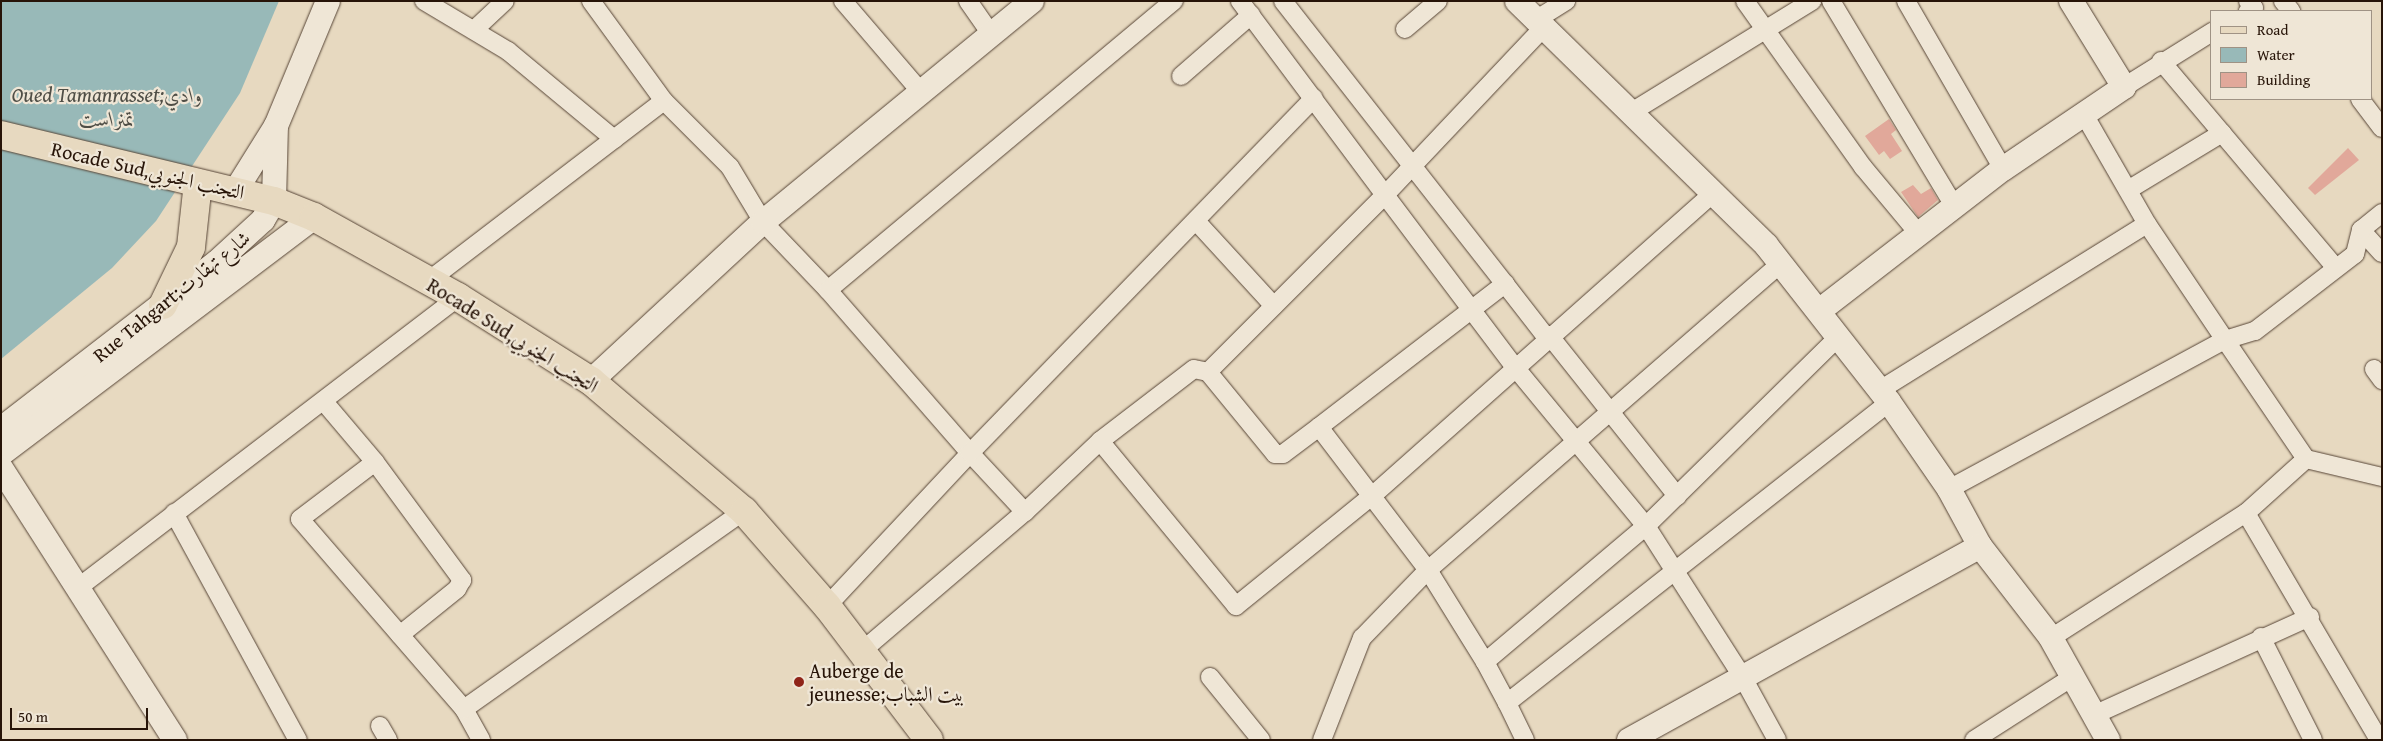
<!DOCTYPE html>
<html>
<head>
<meta charset="utf-8">
<style>
  body { margin:0 }
  #map { position:relative; width:2383px; height:741px; overflow:hidden; background:#e7d9c0; font-family:"Gentium Book Plus",Amiri,serif }
  div>[style] { position:absolute }
  .water>* { inset:0; background:#98b9b8 }
  .building>* { inset:0; background:#e1a89a }
  .roads { filter:drop-shadow(0 0 1px #574536) drop-shadow(0 0 1px #574536) }
  .street>* { height:18px; margin:-9px; padding:0 9px; transform-origin:9px; border-radius:9px; background:#efe6d6 }
  .secondary>* { height:24px; margin:-12px; padding:0 12px; transform-origin:12px; border-radius:12px; background:#efe6d6 }
  .primary>* { height:28px; margin:-14px; padding:0 14px; transform-origin:14px; border-radius:14px; background:#e7d9c0 }
  .dots>* { width:14px; height:14px; translate:-50% -50%; box-sizing:border-box; border:2px solid #efe6d6; border-radius:50% }
  span { translate:-50% -50%; white-space:nowrap; text-align:center; line-height:1.15; -webkit-text-stroke:4.5px #efe6d6; paint-order:stroke }
  .street-label { font-size:20px; color:#271408 }
  .poi-label { font-size:20px; color:#271408 }
  .left { translate:0 -50%; text-align:left }
  .water-label { font-size:21px; color:#4f4e46; font-style:italic }
  .frame { position:absolute; inset:0; border:2px solid #271408; pointer-events:none }
  .legend { position:absolute; left:2210px; top:10px; width:162px; height:90px; box-sizing:border-box; background:#efe6d6; border:1px solid #9f9284; margin:0; padding:6px 9px; list-style:none; font-size:15px; color:#271408 }
  .legend li { display:flex; align-items:center; gap:10px; height:25px }
  .legend b { width:25px; border:1px solid #9f9284 }
  .scale { position:absolute; left:10px; top:708px; width:138px; height:22px; box-sizing:border-box; border:2px solid #271408; border-top:0; padding-left:6px; font-size:15px; line-height:18px; white-space:nowrap; color:#271408; -webkit-text-stroke:4px #efe6d6; paint-order:stroke }
</style>
</head>
<body>
<div id="map">
  <div class="water">
    <i style="clip-path:polygon(1px 1px,279px 1px,240px 93px,156px 221px,112px 268px,1px 359px)"></i>
  </div>
  <div class="building">
    <i style="clip-path:polygon(1889px 119px,1896px 130px,1891px 134px,1902px 151px,1890px 159px,1884px 151px,1879px 155px,1865px 136px)"></i>
    <i style="clip-path:polygon(2348px 148px,2359px 160px,2315px 195px,2308px 188px)"></i>
    <i style="clip-path:polygon(1913px 185px,1921px 194px,1931px 188px,1938px 200px,1918px 217px,1901px 192px)"></i>
  </div>
  <div class="roads">
    <div class="street">
      <i style="left:424px;top:1px;width:98px;rotate:30.8deg"></i>
      <i style="left:508px;top:51px;width:138px;rotate:39.7deg"></i>
      <i style="left:591px;top:1px;width:124px;rotate:53.9deg"></i>
      <i style="left:843px;top:1px;width:120px;rotate:49.4deg"></i>
      <i style="left:968px;top:1px;width:40px;rotate:55.1deg"></i>
      <i style="left:1283px;top:1px;width:360px;rotate:51.9deg"></i>
      <i style="left:1745px;top:1px;width:204px;rotate:54.6deg"></i>
      <i style="left:1863px;top:167px;width:86px;rotate:50.2deg"></i>
      <i style="left:1831px;top:1px;width:239px;rotate:59deg"></i>
      <i style="left:1906px;top:1px;width:194px;rotate:60deg"></i>
      <i style="left:2248px;top:1px;width:9px;rotate:49deg"></i>
      <i style="left:2254px;top:8px;width:7px;rotate:153deg"></i>
      <i style="left:2283px;top:1px;width:13px;rotate:51deg"></i>
      <i style="left:1534px;top:21px;width:38px;rotate:-32deg"></i>
      <i style="left:1405px;top:29px;width:43px;rotate:-40.3deg"></i>
      <i style="left:1542px;top:29px;width:228px;rotate:133.4deg"></i>
      <i style="left:1385px;top:195px;width:214px;rotate:53deg"></i>
      <i style="left:1514px;top:366px;width:207px;rotate:50.5deg"></i>
      <i style="left:1646px;top:526px;width:178px;rotate:57.4deg"></i>
      <i style="left:1742px;top:676px;width:73px;rotate:61.3deg"></i>
      <i style="left:474px;top:30px;width:42px;rotate:-43.1deg"></i>
      <i style="left:2161px;top:61px;width:271px;rotate:49.8deg"></i>
      <i style="left:1181px;top:76px;width:93px;rotate:-41.1deg"></i>
      <i style="left:2124px;top:87px;width:104px;rotate:-32deg"></i>
      <i style="left:2360px;top:99px;width:36px;rotate:53deg"></i>
      <i style="left:1630px;top:113px;width:214px;rotate:-31.6deg"></i>
      <i style="left:2128px;top:190px;width:110px;rotate:-31.2deg"></i>
      <i style="left:1196px;top:221px;width:115px;rotate:47.5deg"></i>
      <i style="left:2361px;top:230px;width:31px;rotate:48deg"></i>
      <i style="left:427px;top:282px;width:298px;rotate:-37.4deg"></i>
      <i style="left:664px;top:101px;width:93px;rotate:45deg"></i>
      <i style="left:730px;top:167px;width:64px;rotate:59deg"></i>
      <i style="left:763px;top:222px;width:94px;rotate:46.3deg"></i>
      <i style="left:828px;top:290px;width:451px;rotate:-39.9deg"></i>
      <i style="left:1549px;top:335px;width:206px;rotate:51.5deg"></i>
      <i style="left:2374px;top:369px;width:14px;rotate:54deg"></i>
      <i style="left:1208px;top:372px;width:106px;rotate:50.7deg"></i>
      <i style="left:1275px;top:454px;width:8px"></i>
      <i style="left:1283px;top:454px;width:45px;rotate:-36.9deg"></i>
      <i style="left:1319px;top:427px;width:180px;rotate:52.7deg"></i>
      <i style="left:1428px;top:570px;width:108px;rotate:58.2deg"></i>
      <i style="left:1880px;top:390px;width:314px;rotate:-31.9deg"></i>
      <i style="left:325px;top:403px;width:77px;rotate:49.7deg"></i>
      <i style="left:375px;top:462px;width:147px;rotate:53.6deg"></i>
      <i style="left:462px;top:580px;width:10px;rotate:119deg"></i>
      <i style="left:457px;top:589px;width:73px;rotate:141.1deg"></i>
      <i style="left:400px;top:635px;width:153px;rotate:-130.8deg"></i>
      <i style="left:300px;top:519px;width:94px;rotate:-37.2deg"></i>
      <i style="left:1319px;top:427px;width:235px;rotate:-37.6deg"></i>
      <i style="left:1505px;top:284px;width:68px;rotate:52.1deg"></i>
      <i style="left:1100px;top:441px;width:214px;rotate:50.5deg"></i>
      <i style="left:1236px;top:606px;width:175px;rotate:-39deg"></i>
      <i style="left:1372px;top:496px;width:456px;rotate:-41.6deg"></i>
      <i style="left:2306px;top:459px;width:78px;rotate:13.3deg"></i>
      <i style="left:1949px;top:489px;width:314px;rotate:-28.4deg"></i>
      <i style="left:2225px;top:340px;width:140px;rotate:-123.9deg"></i>
      <i style="left:2147px;top:224px;width:125px;rotate:-119.9deg"></i>
      <i style="left:1025px;top:512px;width:103px;rotate:-43.4deg"></i>
      <i style="left:1100px;top:441px;width:118px;rotate:-37.5deg"></i>
      <i style="left:1194px;top:369px;width:14px;rotate:12deg"></i>
      <i style="left:1208px;top:372px;width:250px;rotate:-45deg"></i>
      <i style="left:1385px;top:195px;width:242px;rotate:-126.8deg"></i>
      <i style="left:174px;top:513px;width:259px;rotate:61.4deg"></i>
      <i style="left:2246px;top:513px;width:263px;rotate:59.6deg"></i>
      <i style="left:79px;top:587px;width:477px;rotate:-37.4deg"></i>
      <i style="left:827px;top:606px;width:209px;rotate:-46.9deg"></i>
      <i style="left:970px;top:453px;width:216px;rotate:-131.1deg"></i>
      <i style="left:400px;top:635px;width:98px;rotate:49.1deg"></i>
      <i style="left:464px;top:709px;width:35px;rotate:61deg"></i>
      <i style="left:2261px;top:637px;width:115px;rotate:63.2deg"></i>
      <i style="left:2051px;top:638px;width:232px;rotate:-32.7deg"></i>
      <i style="left:2246px;top:513px;width:81px;rotate:-42deg"></i>
      <i style="left:2306px;top:459px;width:144px;rotate:-124.2deg"></i>
      <i style="left:2225px;top:340px;width:31px;rotate:-17deg"></i>
      <i style="left:2255px;top:331px;width:126px;rotate:-37.6deg"></i>
      <i style="left:2355px;top:254px;width:25px;rotate:-76deg"></i>
      <i style="left:2361px;top:230px;width:27px;rotate:-39deg"></i>
      <i style="left:862px;top:651px;width:214px;rotate:-40.5deg"></i>
      <i style="left:1025px;top:512px;width:81px;rotate:-133deg"></i>
      <i style="left:970px;top:453px;width:494px;rotate:-45.9deg"></i>
      <i style="left:1210px;top:677px;width:81px;rotate:51deg"></i>
      <i style="left:1507px;top:703px;width:47px;rotate:-118.2deg"></i>
      <i style="left:1485px;top:662px;width:211px;rotate:-40.2deg"></i>
      <i style="left:1646px;top:526px;width:268px;rotate:-44.5deg"></i>
      <i style="left:464px;top:709px;width:343px;rotate:-35.3deg"></i>
      <i style="left:2096px;top:714px;width:235px;rotate:-24.4deg"></i>
      <i style="left:380px;top:726px;width:16px;rotate:60deg"></i>
      <i style="left:1322px;top:740px;width:110px;rotate:-68.6deg"></i>
      <i style="left:1362px;top:638px;width:95px;rotate:-45.9deg"></i>
      <i style="left:1428px;top:570px;width:468px;rotate:-41deg"></i>
      <i style="left:1525px;top:740px;width:41px;rotate:-115.9deg"></i>
      <i style="left:1507px;top:703px;width:486px;rotate:-38.2deg"></i>
      <i style="left:1974px;top:740px;width:119px;rotate:-32.6deg"></i>
    </div>
    <div class="secondary">
      <i style="left:1517px;top:1px;width:349px;rotate:44.4deg"></i>
      <i style="left:1766px;top:245px;width:199px;rotate:51.9deg"></i>
      <i style="left:1889px;top:402px;width:106px;rotate:55.4deg"></i>
      <i style="left:1949px;top:489px;width:65px;rotate:61.5deg"></i>
      <i style="left:1980px;top:546px;width:116px;rotate:52.3deg"></i>
      <i style="left:2051px;top:638px;width:117px;rotate:60.8deg"></i>
      <i style="left:236px;top:190px;width:75px;rotate:-58deg"></i>
      <i style="left:276px;top:126px;width:135px;rotate:-67.4deg"></i>
      <i style="left:1819px;top:311px;width:232px;rotate:-37.7deg"></i>
      <i style="left:2003px;top:169px;width:146px;rotate:-34.1deg"></i>
      <i style="left:2124px;top:87px;width:101px;rotate:-121.6deg"></i>
      <i style="left:591px;top:381px;width:234px;rotate:-42.8deg"></i>
      <i style="left:763px;top:222px;width:348px;rotate:-39.4deg"></i>
      <i style="left:1px;top:429px;width:273px;rotate:-37.7deg"></i>
      <i style="left:217px;top:262px;width:62px;rotate:-42.4deg"></i>
      <i style="left:263px;top:220px;width:22px;rotate:-60deg"></i>
      <i style="left:274px;top:201px;width:75px;rotate:-88.5deg"></i>
      <i style="left:1px;top:454px;width:393px;rotate:-37.1deg"></i>
      <i style="left:1px;top:468px;width:323px;rotate:57.4deg"></i>
      <i style="left:1629px;top:740px;width:401px;rotate:-28.9deg"></i>
    </div>
    <div class="primary">
      <i style="left:1px;top:135px;width:281px;rotate:13.6deg"></i>
      <i style="left:274px;top:201px;width:43px;rotate:21.8deg"></i>
      <i style="left:314px;top:217px;width:165px;rotate:29.1deg"></i>
      <i style="left:458px;top:297px;width:157px;rotate:32.3deg"></i>
      <i style="left:591px;top:381px;width:201px;rotate:40.4deg"></i>
      <i style="left:744px;top:511px;width:126px;rotate:48.9deg"></i>
      <i style="left:827px;top:606px;width:168px;rotate:52.7deg"></i>
      <i style="left:163px;top:305px;width:64px;rotate:-64.2deg"></i>
      <i style="left:191px;top:247px;width:64px;rotate:-83.8deg"></i>
    </div>
  </div>
  <div class="dots">
    <i style="left:799px;top:682px;background:#8f2418"></i>
  </div>
  <div class="street-label">
    <span style="left:148px;top:170px;rotate:13deg">Rocade Sud,التجنب الجنوبي</span>
    <span style="left:171px;top:296px;rotate:-39deg">Rue Tahgart;شارع تهقارت</span>
    <span style="left:513px;top:335px;rotate:32deg">Rocade Sud,التجنب الجنوبي</span>
  </div>
  <div class="poi-label">
    <span class="left" style="left:809px;top:682px">Auberge de<br>jeunesse;بيت الشباب</span>
  </div>
  <div class="water-label">
    <span style="left:107px;top:107px">Oued Tamanrasset;وادي<br>تمنراست</span>
  </div>
  <div class="frame"></div>
  <ul class="legend">
  <li><b style="height:6px;background:#e7d9c0"></b>Road</li>
  <li><b style="height:14px;background:#98b9b8"></b>Water</li>
  <li><b style="height:14px;background:#e1a89a"></b>Building</li>
  </ul>
  <div class="scale">50 m</div>
</div>
</body>
</html>
